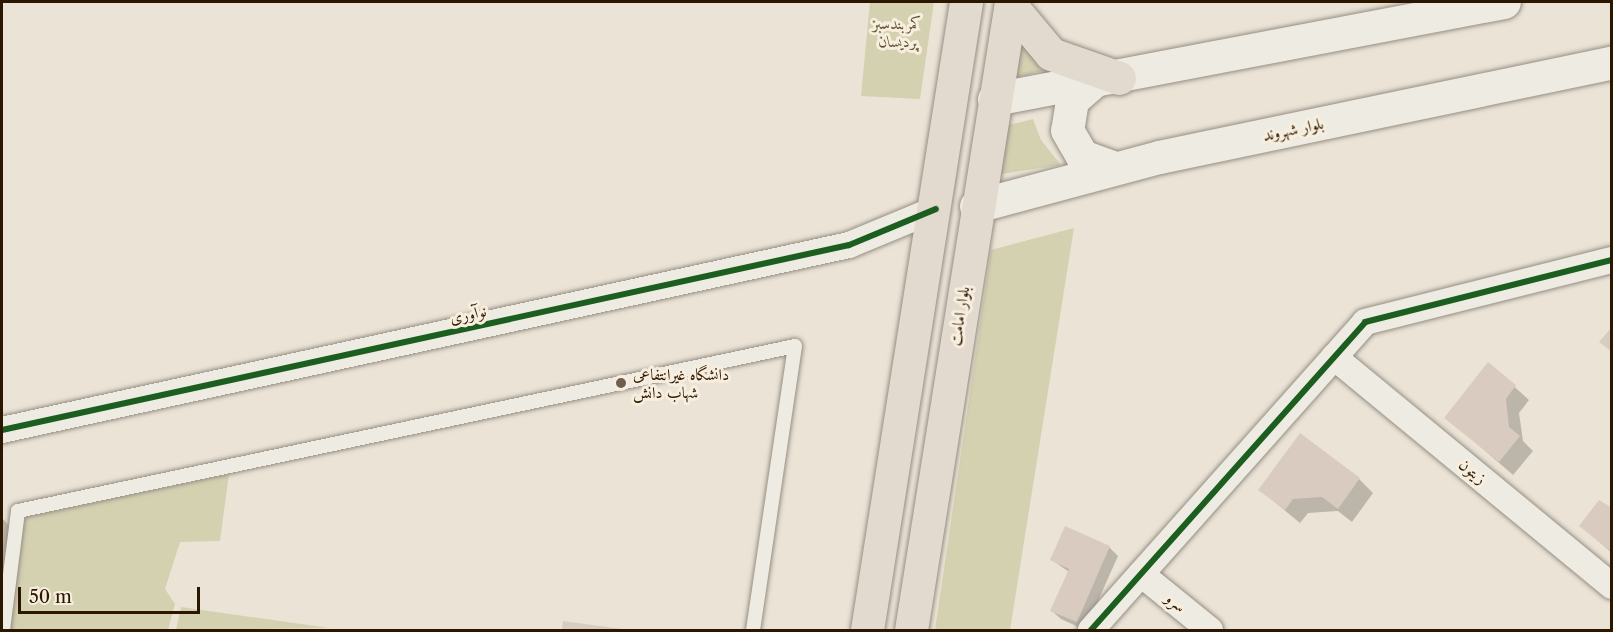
<!DOCTYPE html>
<html>
<head>
<meta charset="utf-8">
<style>
  body { margin:0 }
  #map { position:relative; width:1613px; height:632px; overflow:hidden; background:#ebe3d5; font-family:"Libre Caslon Text",Amiri,serif }
  div>[style] { position:absolute }
  .green>* { inset:0; background:#d4d1b1 }
  .shadow>* { inset:0; background:#0003 }
  .building>* { inset:0; background:#d9cbc0 }
  .roads { filter:drop-shadow(0 0 2px #958e84) drop-shadow(0 0 2px #958e84) }
  .lane>* { height:14px; margin:-7px; padding:0 7px; transform-origin:7px; border-radius:7px; background:#eeebe3 }
  .street>* { height:26px; margin:-13px; padding:0 13px; transform-origin:13px; border-radius:13px; background:#eeebe3 }
  .secondary>* { height:33px; margin:-16.5px; padding:0 16.5px; transform-origin:16.5px; border-radius:16.5px; background:#eeebe3 }
  .primary>* { height:33px; margin:-16.5px; padding:0 16.5px; transform-origin:16.5px; border-radius:16.5px; background:#e2dace }
  .cycleway>* { height:6px; margin:-3px; padding:0 3px; transform-origin:3px; border-radius:3px; background:#1b5e20 }
  .dots>* { width:16px; height:16px; translate:-50% -50%; box-sizing:border-box; border:3px solid #f7eede; border-radius:50% }
  span { translate:-50% -50%; white-space:nowrap; text-align:center; line-height:1.15; -webkit-text-stroke:6px #f7eede; paint-order:stroke }
  .park-label { font-size:16px; color:#605334; font-style:italic }
  .street-label { font-size:16px; color:#2b1600 }
  .poi-label { font-size:16px; color:#2b1600 }
  .left { translate:0 -50%; text-align:left }
  .frame { position:absolute; inset:0; border:3px solid #2b1600; pointer-events:none }
  .scale { position:absolute; left:18px; top:587px; width:182px; height:27px; box-sizing:border-box; border:3px solid #2b1600; border-top:0; padding-left:8px; font-size:18px; line-height:21px; white-space:nowrap; color:#2b1600; -webkit-text-stroke:4px #f7eede; paint-order:stroke }
</style>
</head>
<body>
<div id="map">
  <div class="green">
    <i style="clip-path:polygon(870px 2px,934px 2px,920px 99px,861px 96px)"></i>
    <i style="clip-path:polygon(1014px 31px,1045px 70px,1007px 80px)"></i>
    <i style="clip-path:polygon(1033px 119px,1041px 140px,1061px 165px,988px 176px,997px 128px)"></i>
    <i style="clip-path:polygon(1074px 228px,1010px 630px,935px 630px,991px 250px)"></i>
    <i style="clip-path:polygon(229px 474px,220px 541px,180px 542px,165px 589px,175px 604px,168px 630px,9px 630px,19px 518px)"></i>
    <i style="clip-path:polygon(181px 607px,329px 628px,176px 630px)"></i>
  </div>
  <div class="shadow">
    <i style="clip-path:polygon(1489px 364px,1529px 400px,1519px 413px,1523px 441px,1533px 451px,1513px 475px,1446px 417px)"></i>
    <i style="clip-path:polygon(1359px 479px,1373px 493px,1352px 522px,1338px 511px,1308px 513px,1300px 523px,1260px 490px)"></i>
    <i style="clip-path:polygon(1612px 510px,1612px 553px,1581px 526px)"></i>
    <i style="clip-path:polygon(2px 518px,11px 528px,2px 613px)"></i>
    <i style="clip-path:polygon(1109px 547px,1118px 556px,1085px 630px,1061px 619px,1052px 611px,1069px 572px,1052px 560px)"></i>
    <i style="clip-path:polygon(565px 623px,621px 630px,564px 630px)"></i>
  </div>
  <div class="building">
    <i style="clip-path:polygon(1612px 327px,1612px 352px,1599px 342px)"></i>
    <i style="clip-path:polygon(1488px 362px,1516px 385px,1506px 399px,1509px 427px,1520px 436px,1499px 462px,1444px 418px)"></i>
    <i style="clip-path:polygon(1300px 433px,1360px 478px,1338px 509px,1322px 497px,1293px 499px,1285px 510px,1258px 490px)"></i>
    <i style="clip-path:polygon(1599px 500px,1612px 508px,1612px 552px,1579px 526px)"></i>
    <i style="clip-path:polygon(1065px 526px,1110px 546px,1077px 622px,1050px 611px,1069px 569px,1050px 560px)"></i>
    <i style="clip-path:polygon(563px 621px,622px 629px,622px 630px,562px 630px)"></i>
  </div>
  <div class="roads">
    <div class="lane">
      <i style="left:3px;top:630px;width:120px;rotate:-82.8deg"></i>
      <i style="left:18px;top:511px;width:794px;rotate:-11.99deg"></i>
      <i style="left:795px;top:346px;width:287px;rotate:98.4deg"></i>
    </div>
    <div class="street">
      <i style="left:1334px;top:357px;width:360px;rotate:39.5deg"></i>
      <i style="left:2px;top:430px;width:867px;rotate:-12.32deg"></i>
      <i style="left:849px;top:245px;width:94px;rotate:-22.5deg"></i>
      <i style="left:1141px;top:574px;width:89px;rotate:39.1deg"></i>
      <i style="left:1091px;top:630px;width:412px;rotate:-48.3deg"></i>
      <i style="left:1365px;top:322px;width:255px;rotate:-14.1deg"></i>
    </div>
    <div class="secondary">
      <i style="left:1095px;top:80px;width:30px;rotate:139deg"></i>
      <i style="left:1072px;top:100px;width:30px;rotate:99deg"></i>
      <i style="left:1067px;top:130px;width:30px;rotate:60deg"></i>
      <i style="left:1082px;top:156px;width:35px;rotate:20deg"></i>
      <i style="left:994px;top:99px;width:519px;rotate:-10.77deg"></i>
      <i style="left:976px;top:206px;width:189px;rotate:-15deg"></i>
      <i style="left:1159px;top:157px;width:463px;rotate:-11.8deg"></i>
    </div>
    <div class="primary">
      <i style="left:1011px;top:6px;width:62px;rotate:50.2deg"></i>
      <i style="left:1051px;top:54px;width:72px;rotate:19.4deg"></i>
      <i style="left:867px;top:630px;width:636px;rotate:-81.04deg"></i>
      <i style="left:911px;top:630px;width:636px;rotate:-80.95deg"></i>
    </div>
  </div>
  <div class="cycleway">
    <i style="left:2px;top:430px;width:867px;rotate:-12.32deg"></i>
    <i style="left:849px;top:245px;width:94px;rotate:-22.5deg"></i>
    <i style="left:1091px;top:630px;width:412px;rotate:-48.3deg"></i>
    <i style="left:1365px;top:322px;width:255px;rotate:-14.1deg"></i>
  </div>
  <div class="dots">
    <i style="left:621px;top:383px;background:#6e5e4b"></i>
  </div>
  <div class="park-label">
    <span style="left:898px;top:32px">کمربندسبز<br>پردیسان</span>
  </div>
  <div class="street-label">
    <span style="left:1293px;top:129px;rotate:-12deg">بلوار شهروند</span>
    <span style="left:468px;top:314px;rotate:-12deg">نوآوری</span>
    <span style="left:959px;top:316px;rotate:-81deg">بلوار امامت</span>
    <span style="left:1473px;top:471px;rotate:39deg">زیتون</span>
    <span style="left:1176px;top:602px;rotate:39deg">سرو</span>
  </div>
  <div class="poi-label">
    <span class="left" style="left:633px;top:383px">دانشگاه غیرانتفاعی<br>شهاب دانش</span>
  </div>
  <div class="frame"></div>
  <div class="scale">50 m</div>
</div>
</body>
</html>
